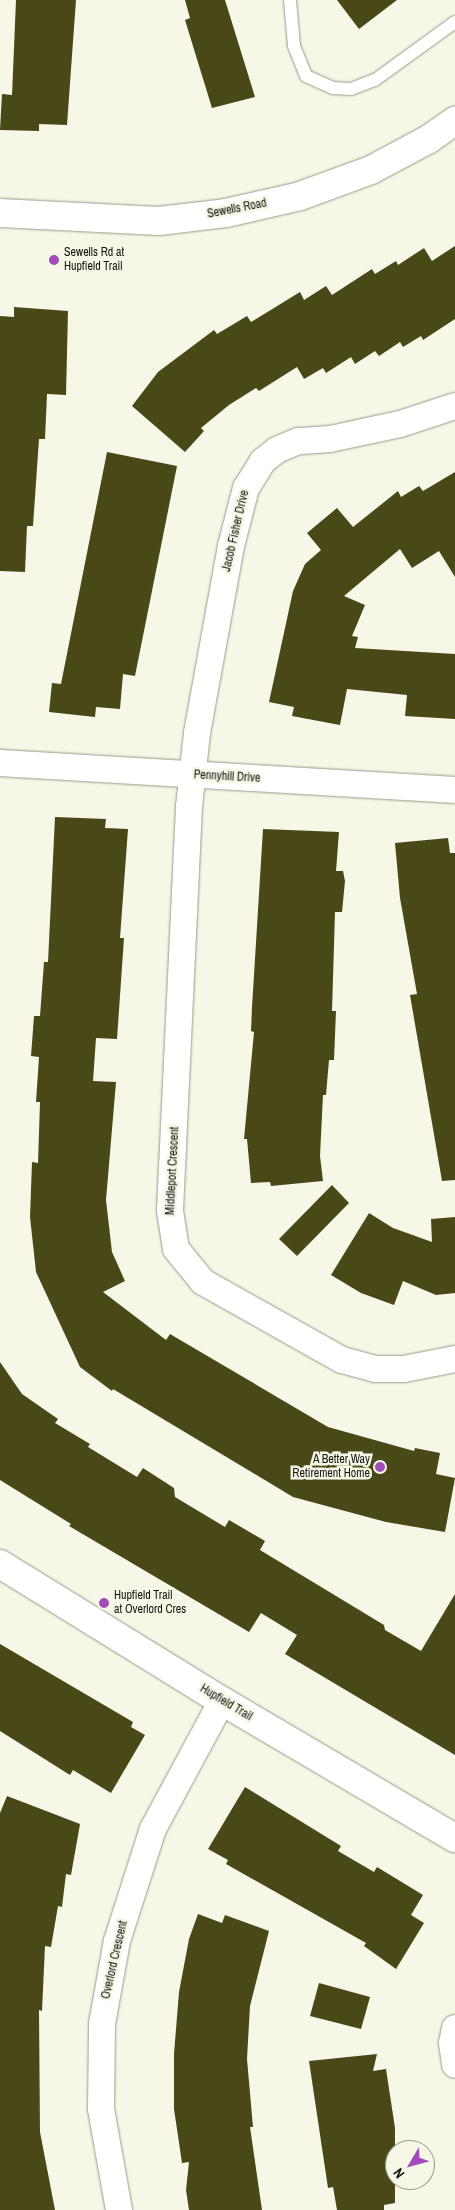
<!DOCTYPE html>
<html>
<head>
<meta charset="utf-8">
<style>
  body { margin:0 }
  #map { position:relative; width:455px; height:2210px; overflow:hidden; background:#f6f7e6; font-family:"Archivo Narrow",sans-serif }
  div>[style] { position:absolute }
  .building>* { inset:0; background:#494918 }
  .roads { filter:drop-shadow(0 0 1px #999a89) drop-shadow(0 0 1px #999a89) }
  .lane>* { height:12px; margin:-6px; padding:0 6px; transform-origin:6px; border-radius:6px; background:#fff }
  .street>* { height:26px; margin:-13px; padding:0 13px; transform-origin:13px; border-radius:13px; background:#fff }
  .secondary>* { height:28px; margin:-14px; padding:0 14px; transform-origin:14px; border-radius:14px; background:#fff }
  .dots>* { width:14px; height:14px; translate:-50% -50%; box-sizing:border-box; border:2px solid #f6f7e6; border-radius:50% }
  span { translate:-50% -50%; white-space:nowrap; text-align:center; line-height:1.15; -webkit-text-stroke:5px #f6f7e6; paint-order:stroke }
  .street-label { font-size:12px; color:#161610 }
  .poi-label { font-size:12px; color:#161610 }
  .left { translate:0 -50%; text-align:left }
  .right { translate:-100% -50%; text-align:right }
  .north { position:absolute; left:385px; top:2140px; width:50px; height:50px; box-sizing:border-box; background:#f6f7e6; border:1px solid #9c9d90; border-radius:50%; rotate:233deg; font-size:14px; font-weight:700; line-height:20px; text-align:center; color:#161610 }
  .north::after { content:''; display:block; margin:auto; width:18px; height:22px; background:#a34cb9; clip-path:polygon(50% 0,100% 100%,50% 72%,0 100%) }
</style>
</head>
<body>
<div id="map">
  <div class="building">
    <i style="clip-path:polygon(16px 0,76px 0,67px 125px,39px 124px,39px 131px,0 130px,2px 94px,12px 95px)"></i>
    <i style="clip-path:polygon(185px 0,225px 0,255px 97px,212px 108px,185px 20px,190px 18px)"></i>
    <i style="clip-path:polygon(337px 0,397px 0,359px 29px)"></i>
    <i style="clip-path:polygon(455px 246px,455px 319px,423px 340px,421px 336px,403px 347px,400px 342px,379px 356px,375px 351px,355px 364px,351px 357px,326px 373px,323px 368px,304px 379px,297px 367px,259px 391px,256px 388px,229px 405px,201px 428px,204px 431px,185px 452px,132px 406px,158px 372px,214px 330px,217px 334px,247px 316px,251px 322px,300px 292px,304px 300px,326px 286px,332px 295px,372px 269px,375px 274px,396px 261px,398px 265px,424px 248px,432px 261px)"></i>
    <i style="clip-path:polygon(14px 307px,68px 311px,66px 395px,47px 394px,45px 439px,39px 439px,33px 526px,27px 526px,25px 572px,0 571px,0 316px,14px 317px)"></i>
    <i style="clip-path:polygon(107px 452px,177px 466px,135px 676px,123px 674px,120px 709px,96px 707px,95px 717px,49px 712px,52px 683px,61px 684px)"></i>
    <i style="clip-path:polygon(455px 472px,455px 577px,439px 551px,412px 568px,400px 549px,344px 596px,365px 605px,352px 636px,358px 637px,355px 648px,455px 654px,455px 719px,405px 716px,407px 695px,347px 689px,340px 725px,292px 716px,294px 707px,269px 702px,293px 591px,305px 564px,321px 550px,307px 533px,337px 508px,353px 527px,398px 491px,401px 497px,419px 486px,423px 491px)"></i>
    <i style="clip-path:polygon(55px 817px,106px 819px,105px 828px,128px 829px,120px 938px,124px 938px,117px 1039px,96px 1038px,93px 1081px,116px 1082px,106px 1200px,112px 1252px,125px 1281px,103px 1292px,166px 1340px,170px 1334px,328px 1427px,414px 1451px,415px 1448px,440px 1453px,436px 1474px,455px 1478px,445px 1532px,386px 1522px,293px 1497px,113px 1389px,112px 1391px,80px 1367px,36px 1272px,30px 1217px,32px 1162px,38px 1163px,40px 1102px,36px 1102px,39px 1057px,31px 1056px,34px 1016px,40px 1016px,44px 962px,48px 962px)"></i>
    <i style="clip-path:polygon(263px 829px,339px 832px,336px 871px,343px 871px,345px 881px,342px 912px,335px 912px,332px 1011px,336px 1011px,334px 1060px,329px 1060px,326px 1095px,323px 1095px,320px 1156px,323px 1181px,271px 1186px,270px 1182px,251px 1183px,247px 1139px,244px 1139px,254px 1032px,251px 1031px,252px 1007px)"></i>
    <i style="clip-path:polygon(448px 838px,450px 853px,455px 853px,455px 1180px,442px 1181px,410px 995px,417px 994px,400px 898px,395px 843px)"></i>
    <i style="clip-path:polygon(332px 1185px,349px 1203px,297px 1256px,279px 1239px)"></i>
    <i style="clip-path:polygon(369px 1213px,393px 1228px,432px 1242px,431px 1219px,455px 1217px,455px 1293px,436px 1295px,403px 1281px,394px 1305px,361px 1293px,331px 1275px)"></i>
    <i style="clip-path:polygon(0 1362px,22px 1394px,58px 1419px,55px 1423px,90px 1444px,88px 1447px,137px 1477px,143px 1468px,174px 1488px,175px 1497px,225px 1527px,229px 1520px,265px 1541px,260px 1550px,384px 1625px,385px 1630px,421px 1651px,455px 1594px,455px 1755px,285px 1654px,297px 1635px,261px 1613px,249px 1632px,69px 1526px,71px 1524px,0 1480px)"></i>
    <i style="clip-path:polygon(0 1644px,133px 1722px,131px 1727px,145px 1735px,111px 1793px,73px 1770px,70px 1775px,0 1731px)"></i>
    <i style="clip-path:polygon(245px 1787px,341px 1846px,338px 1851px,374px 1872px,377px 1867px,423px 1895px,411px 1915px,424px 1923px,396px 1969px,364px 1946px,366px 1943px,226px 1864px,228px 1860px,208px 1849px)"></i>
    <i style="clip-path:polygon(7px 1796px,80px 1824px,71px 1875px,66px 1874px,62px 1907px,58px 1906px,51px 1947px,45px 1946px,42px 2011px,39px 2010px,40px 2132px,55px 2210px,0 2210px,0 1813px)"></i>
    <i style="clip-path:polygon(198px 1914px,222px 1923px,225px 1915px,269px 1931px,250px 2006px,247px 2059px,253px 2127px,250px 2127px,262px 2210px,189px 2210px,186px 2190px,189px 2162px,182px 2163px,174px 2109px,174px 2054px,179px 1992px,189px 1939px)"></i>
    <i style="clip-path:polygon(319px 1983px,370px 1997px,361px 2029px,310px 2016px)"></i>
    <i style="clip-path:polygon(377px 2054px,373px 2071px,386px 2069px,395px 2128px,395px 2203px,384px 2205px,384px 2210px,337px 2210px,333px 2187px,328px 2188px,309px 2061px)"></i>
  </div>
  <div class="roads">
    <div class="lane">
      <i style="left:290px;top:0;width:46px;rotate:85deg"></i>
      <i style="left:294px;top:46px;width:32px;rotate:68deg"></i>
      <i style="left:306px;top:76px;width:30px;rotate:24deg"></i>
      <i style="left:333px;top:88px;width:18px;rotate:3deg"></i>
      <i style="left:351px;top:89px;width:26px;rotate:-21deg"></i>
      <i style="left:375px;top:80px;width:99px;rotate:-35.9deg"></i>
    </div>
    <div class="street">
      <i style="left:455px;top:406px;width:58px;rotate:161.9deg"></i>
      <i style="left:400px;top:424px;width:72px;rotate:167.9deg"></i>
      <i style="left:330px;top:439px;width:32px;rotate:176deg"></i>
      <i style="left:298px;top:441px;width:23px;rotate:157deg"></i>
      <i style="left:277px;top:450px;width:18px;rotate:142deg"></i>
      <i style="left:263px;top:461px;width:32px;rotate:122deg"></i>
      <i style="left:246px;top:488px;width:60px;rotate:104.5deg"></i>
      <i style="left:231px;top:546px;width:190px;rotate:100.3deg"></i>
      <i style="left:197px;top:733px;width:74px;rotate:96.2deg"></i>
      <i style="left:189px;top:807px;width:404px;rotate:92.7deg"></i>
      <i style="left:170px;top:1211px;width:38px;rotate:81deg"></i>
      <i style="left:176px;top:1249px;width:43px;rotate:50.7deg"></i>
      <i style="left:203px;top:1282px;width:159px;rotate:29.3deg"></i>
      <i style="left:342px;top:1360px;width:34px;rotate:15deg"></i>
      <i style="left:375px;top:1369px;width:29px"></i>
      <i style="left:404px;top:1369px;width:52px;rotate:-11.1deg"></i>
      <i style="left:0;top:763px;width:456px;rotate:3.4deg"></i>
      <i style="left:455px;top:2028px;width:15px;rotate:101deg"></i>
      <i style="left:452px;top:2043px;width:22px;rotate:82deg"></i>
      <i style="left:119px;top:2210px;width:103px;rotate:-100.1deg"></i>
      <i style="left:101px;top:2109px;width:85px;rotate:-89.3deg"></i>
      <i style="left:102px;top:2024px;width:84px;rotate:-79.8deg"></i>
      <i style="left:117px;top:1941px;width:118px;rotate:-72.2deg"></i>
      <i style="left:153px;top:1829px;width:145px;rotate:-61.7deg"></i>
    </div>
    <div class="secondary">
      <i style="left:0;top:213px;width:159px;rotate:2.9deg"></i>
      <i style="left:159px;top:221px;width:67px;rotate:-6.8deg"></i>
      <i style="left:226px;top:213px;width:76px;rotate:-12.9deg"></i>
      <i style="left:300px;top:196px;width:76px;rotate:-20.1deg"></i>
      <i style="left:371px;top:170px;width:66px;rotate:-28.1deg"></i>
      <i style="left:429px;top:139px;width:32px;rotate:-35deg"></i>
      <i style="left:0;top:1564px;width:261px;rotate:31.7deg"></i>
      <i style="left:222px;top:1701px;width:270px;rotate:30.5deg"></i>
    </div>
  </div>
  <div class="dots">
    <i style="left:54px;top:260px;background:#a34cb9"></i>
    <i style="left:380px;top:1467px;background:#a34cb9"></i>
    <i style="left:104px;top:1603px;background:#a34cb9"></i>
  </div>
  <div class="street-label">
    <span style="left:237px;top:209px;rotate:-11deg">Sewells Road</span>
    <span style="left:236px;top:531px;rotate:-77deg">Jacob Fisher Drive</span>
    <span style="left:227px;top:777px;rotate:3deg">Pennyhill Drive</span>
    <span style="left:173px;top:1171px;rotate:-87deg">Middleport Crescent</span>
    <span style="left:226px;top:1703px;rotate:31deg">Hupfield Trail</span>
    <span style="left:115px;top:1960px;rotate:-77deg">Overlord Crescent</span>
  </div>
  <div class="poi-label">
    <span class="left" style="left:64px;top:260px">Sewells Rd at<br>Hupfield Trail</span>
    <span class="right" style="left:370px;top:1467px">A Better Way<br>Retirement Home</span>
    <span class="left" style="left:114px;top:1603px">Hupfield Trail<br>at Overlord Cres</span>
  </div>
  <div class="north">N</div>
</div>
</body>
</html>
